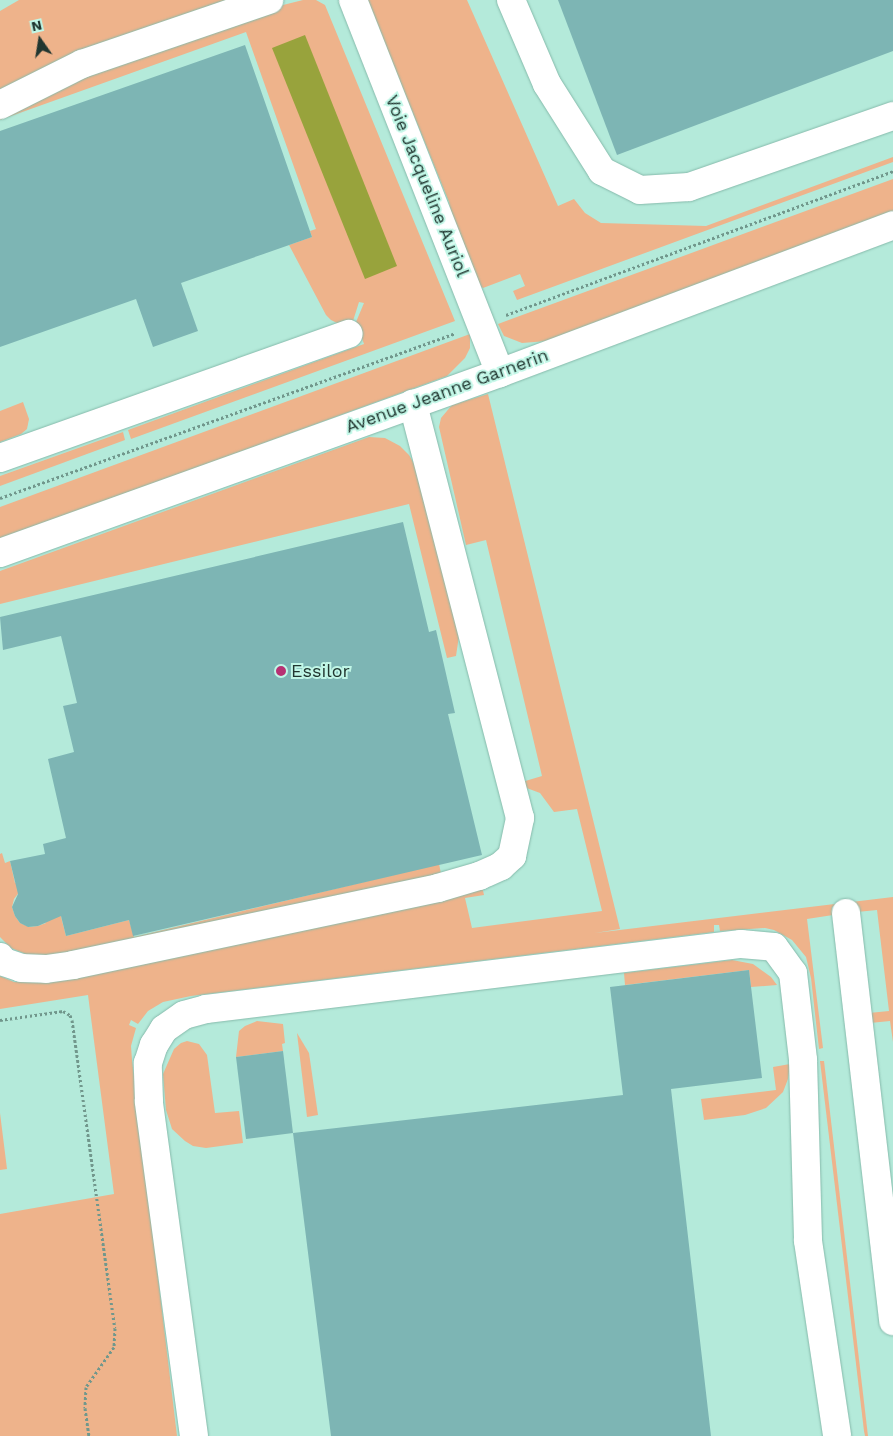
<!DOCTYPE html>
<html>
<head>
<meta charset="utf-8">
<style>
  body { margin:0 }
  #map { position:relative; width:893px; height:1436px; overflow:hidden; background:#b4eada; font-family:"Work Sans",sans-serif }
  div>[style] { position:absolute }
  .green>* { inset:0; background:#eeb38b }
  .water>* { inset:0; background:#98a33c }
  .building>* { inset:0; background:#7db5b4 }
  .path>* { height:3px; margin-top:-1.5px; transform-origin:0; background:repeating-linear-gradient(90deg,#71978c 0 2.5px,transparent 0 5px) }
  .roads { filter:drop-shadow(0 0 1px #86baab) drop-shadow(0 0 1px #86baab) }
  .minor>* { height:28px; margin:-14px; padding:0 14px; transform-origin:14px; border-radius:14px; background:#fff }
  .dots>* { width:14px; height:14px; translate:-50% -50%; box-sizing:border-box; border:2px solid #c1f7e7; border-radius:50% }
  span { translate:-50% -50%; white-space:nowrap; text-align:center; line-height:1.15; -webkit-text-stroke:4px #c1f7e7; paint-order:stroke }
  .street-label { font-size:18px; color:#213630 }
  .poi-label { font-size:18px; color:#213630 }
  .left { translate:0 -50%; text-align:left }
  .north { position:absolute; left:15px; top:15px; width:50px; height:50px; -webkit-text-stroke:4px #c1f7e7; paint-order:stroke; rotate:347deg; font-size:14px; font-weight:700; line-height:20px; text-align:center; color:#213630 }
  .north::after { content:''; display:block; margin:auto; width:18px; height:22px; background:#213630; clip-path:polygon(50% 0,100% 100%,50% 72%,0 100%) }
</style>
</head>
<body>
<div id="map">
  <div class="green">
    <i style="clip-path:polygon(19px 0,239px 0,0 97px,0 11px)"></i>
    <i style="clip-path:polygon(303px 0,316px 0,325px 5px,455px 321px,131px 439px,128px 430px,364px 344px,356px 322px,364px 303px,359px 302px,353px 321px,339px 324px,331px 320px,326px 315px,289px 245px,312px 237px,310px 231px,316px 229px,246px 32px,0 120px,0 117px,80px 77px,271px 8px)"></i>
    <i style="clip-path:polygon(367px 0,467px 0,558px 206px,574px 199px,585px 213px,601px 223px,706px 226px,893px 157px,893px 162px,517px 300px,513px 291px,525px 286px,520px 274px,483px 288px,474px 281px,454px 230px,449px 202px)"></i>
    <i style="clip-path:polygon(893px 179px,893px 212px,547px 341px,522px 343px,504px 336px,498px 324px)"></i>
    <i style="clip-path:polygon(470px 334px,470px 348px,465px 358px,447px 376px,0 540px,0 507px)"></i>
    <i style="clip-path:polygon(488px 394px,620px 929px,595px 933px,893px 897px,893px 1042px,890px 1021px,870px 1023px,869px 1013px,889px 1011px,877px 910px,857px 912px,856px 905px,832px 907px,833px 915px,807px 919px,823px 1048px,819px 1049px,811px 978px,806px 957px,792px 940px,774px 930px,765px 928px,720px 931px,719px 925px,714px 925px,714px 932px,191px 996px,163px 1002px,148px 1011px,138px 1024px,131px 1020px,129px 1025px,136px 1028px,131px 1046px,132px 1060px,177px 1436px,0 1436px,0 1214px,114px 1194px,88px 995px,0 1009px,0 976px,14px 982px,22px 982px,482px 886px,484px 895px,465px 898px,472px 928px,602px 911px,577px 809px,554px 812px,540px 793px,524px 787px,522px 782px,542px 776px,486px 540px,466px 545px,439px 427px,441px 418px,452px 405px)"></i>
    <i style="clip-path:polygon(23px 402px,29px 419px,27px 429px,21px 434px,0 442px,0 411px)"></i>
    <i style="clip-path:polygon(123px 432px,125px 440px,0 486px,0 476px)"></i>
    <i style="clip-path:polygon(369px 437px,385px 438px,400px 446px,409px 455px,420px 474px,460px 629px,456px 656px,447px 658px,409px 504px,0 604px,0 571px)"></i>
    <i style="clip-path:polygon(evenodd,2px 853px,5px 863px,10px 861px,15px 883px,50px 875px,66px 936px,129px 920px,134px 937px,439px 864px,442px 878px,70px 956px,28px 955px,11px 948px,0 937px,0 854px,2px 853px,20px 891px,46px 923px,38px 926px,29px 927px,20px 923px,15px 916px,12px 907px,14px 899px,20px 891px)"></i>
    <i style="clip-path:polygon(732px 960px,753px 964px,771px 977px,777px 985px,751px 987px,749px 970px,625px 985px,624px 973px)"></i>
    <i style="clip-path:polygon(257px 1021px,283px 1024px,285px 1043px,282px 1044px,283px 1051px,236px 1057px,239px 1031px,245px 1026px)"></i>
    <i style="clip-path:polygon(297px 1033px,309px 1053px,318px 1115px,307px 1117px)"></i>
    <i style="clip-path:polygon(187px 1041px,199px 1044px,207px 1055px,215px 1113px,239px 1111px,243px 1143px,206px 1148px,193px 1146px,185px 1141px,172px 1129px,166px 1110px,163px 1074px,174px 1049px,181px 1043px)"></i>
    <i style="clip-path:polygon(820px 1061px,824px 1061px,868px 1436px,865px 1436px,864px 1431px)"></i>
    <i style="clip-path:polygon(790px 1064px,788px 1079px,783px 1092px,766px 1108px,745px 1115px,704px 1120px,701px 1099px,776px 1090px,773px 1067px)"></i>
    <i style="clip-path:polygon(0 1113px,7px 1169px,0 1170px)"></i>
  </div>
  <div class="water">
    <i style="clip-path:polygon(305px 35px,397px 266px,365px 279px,272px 48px)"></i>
  </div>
  <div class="building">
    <i style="clip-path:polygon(558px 0,893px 0,893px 51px,617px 155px)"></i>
    <i style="clip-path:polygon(245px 45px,312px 237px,181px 283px,198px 331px,153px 347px,136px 299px,0 347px,0 131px)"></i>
    <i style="clip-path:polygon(403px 522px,429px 632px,436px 630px,455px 713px,448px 714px,482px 855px,133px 936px,129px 920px,66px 936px,61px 916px,38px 926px,28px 927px,20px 923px,15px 916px,12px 907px,18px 894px,10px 861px,45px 854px,43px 844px,66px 838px,48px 759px,74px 752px,63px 706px,77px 703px,61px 636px,3px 650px,0 617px)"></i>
    <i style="clip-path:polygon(749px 970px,762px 1078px,671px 1089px,711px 1436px,331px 1436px,293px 1133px,623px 1095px,610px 987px)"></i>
    <i style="clip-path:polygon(283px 1051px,293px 1133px,246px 1139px,236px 1057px)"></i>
  </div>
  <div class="path">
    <i style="left:506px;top:315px;width:413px;rotate:-20.4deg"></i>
    <i style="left:0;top:498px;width:484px;rotate:-19.9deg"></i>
    <i style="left:0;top:1020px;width:64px;rotate:-8.1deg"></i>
    <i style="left:63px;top:1011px;width:8px;rotate:30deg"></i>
    <i style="left:70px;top:1015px;width:5px;rotate:68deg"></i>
    <i style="left:72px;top:1020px;width:311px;rotate:82.1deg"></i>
    <i style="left:115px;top:1328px;width:19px;rotate:93deg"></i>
    <i style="left:114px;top:1347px;width:49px;rotate:125deg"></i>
    <i style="left:86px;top:1387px;width:21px;rotate:93deg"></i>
    <i style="left:85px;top:1408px;width:28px;rotate:82deg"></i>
  </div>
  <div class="roads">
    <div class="minor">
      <i style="left:353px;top:0;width:401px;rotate:68.5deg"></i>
      <i style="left:511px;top:0;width:91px;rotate:66.8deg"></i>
      <i style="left:547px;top:84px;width:103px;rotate:57.7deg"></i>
      <i style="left:602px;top:171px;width:42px;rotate:26.6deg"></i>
      <i style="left:640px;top:190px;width:49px;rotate:-3.5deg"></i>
      <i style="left:689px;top:187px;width:216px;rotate:-19.2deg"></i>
      <i style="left:0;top:105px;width:92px;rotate:-26.6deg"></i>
      <i style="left:82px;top:64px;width:198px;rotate:-18.9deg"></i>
      <i style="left:0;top:458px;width:370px;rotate:-19.6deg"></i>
      <i style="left:0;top:553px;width:531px;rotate:-19.8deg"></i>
      <i style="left:500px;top:373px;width:420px;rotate:-20.6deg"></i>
      <i style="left:846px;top:913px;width:411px;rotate:83.4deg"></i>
      <i style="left:0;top:957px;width:6px;rotate:51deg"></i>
      <i style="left:4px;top:962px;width:18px;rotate:19deg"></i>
      <i style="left:21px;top:968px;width:25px;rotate:2deg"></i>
      <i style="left:46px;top:969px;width:27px;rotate:-8deg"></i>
      <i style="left:73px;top:965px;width:373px;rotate:-11.9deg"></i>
      <i style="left:438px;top:888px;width:43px;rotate:-16.3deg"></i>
      <i style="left:479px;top:876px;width:24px;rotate:-24deg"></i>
      <i style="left:501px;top:866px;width:15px;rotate:-42deg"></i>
      <i style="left:512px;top:856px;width:39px;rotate:-78deg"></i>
      <i style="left:520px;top:818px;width:428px;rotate:-104.5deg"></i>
      <i style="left:194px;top:1436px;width:338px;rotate:-97.7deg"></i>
      <i style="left:149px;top:1101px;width:38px;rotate:-92deg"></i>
      <i style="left:148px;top:1063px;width:19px;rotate:-72deg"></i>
      <i style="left:154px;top:1045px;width:19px;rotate:-58deg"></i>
      <i style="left:164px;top:1029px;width:24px;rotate:-35deg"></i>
      <i style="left:184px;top:1015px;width:23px;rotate:-15deg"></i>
      <i style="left:206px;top:1009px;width:539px;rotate:-6.93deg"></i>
      <i style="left:741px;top:944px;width:33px;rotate:5deg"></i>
      <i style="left:774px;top:947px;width:32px;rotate:54deg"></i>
      <i style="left:793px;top:973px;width:88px;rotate:83.4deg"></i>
      <i style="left:803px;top:1060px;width:181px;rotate:88.4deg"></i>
      <i style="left:808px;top:1241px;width:197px;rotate:81.5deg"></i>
    </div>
  </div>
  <div class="dots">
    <i style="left:281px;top:671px;background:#b73173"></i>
  </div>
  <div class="street-label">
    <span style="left:427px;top:186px;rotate:68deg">Voie Jacqueline Auriol</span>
    <span style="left:447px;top:391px;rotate:-20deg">Avenue Jeanne Garnerin</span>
  </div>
  <div class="poi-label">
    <span class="left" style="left:291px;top:671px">Essilor</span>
  </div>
  <div class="north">N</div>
</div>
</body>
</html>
